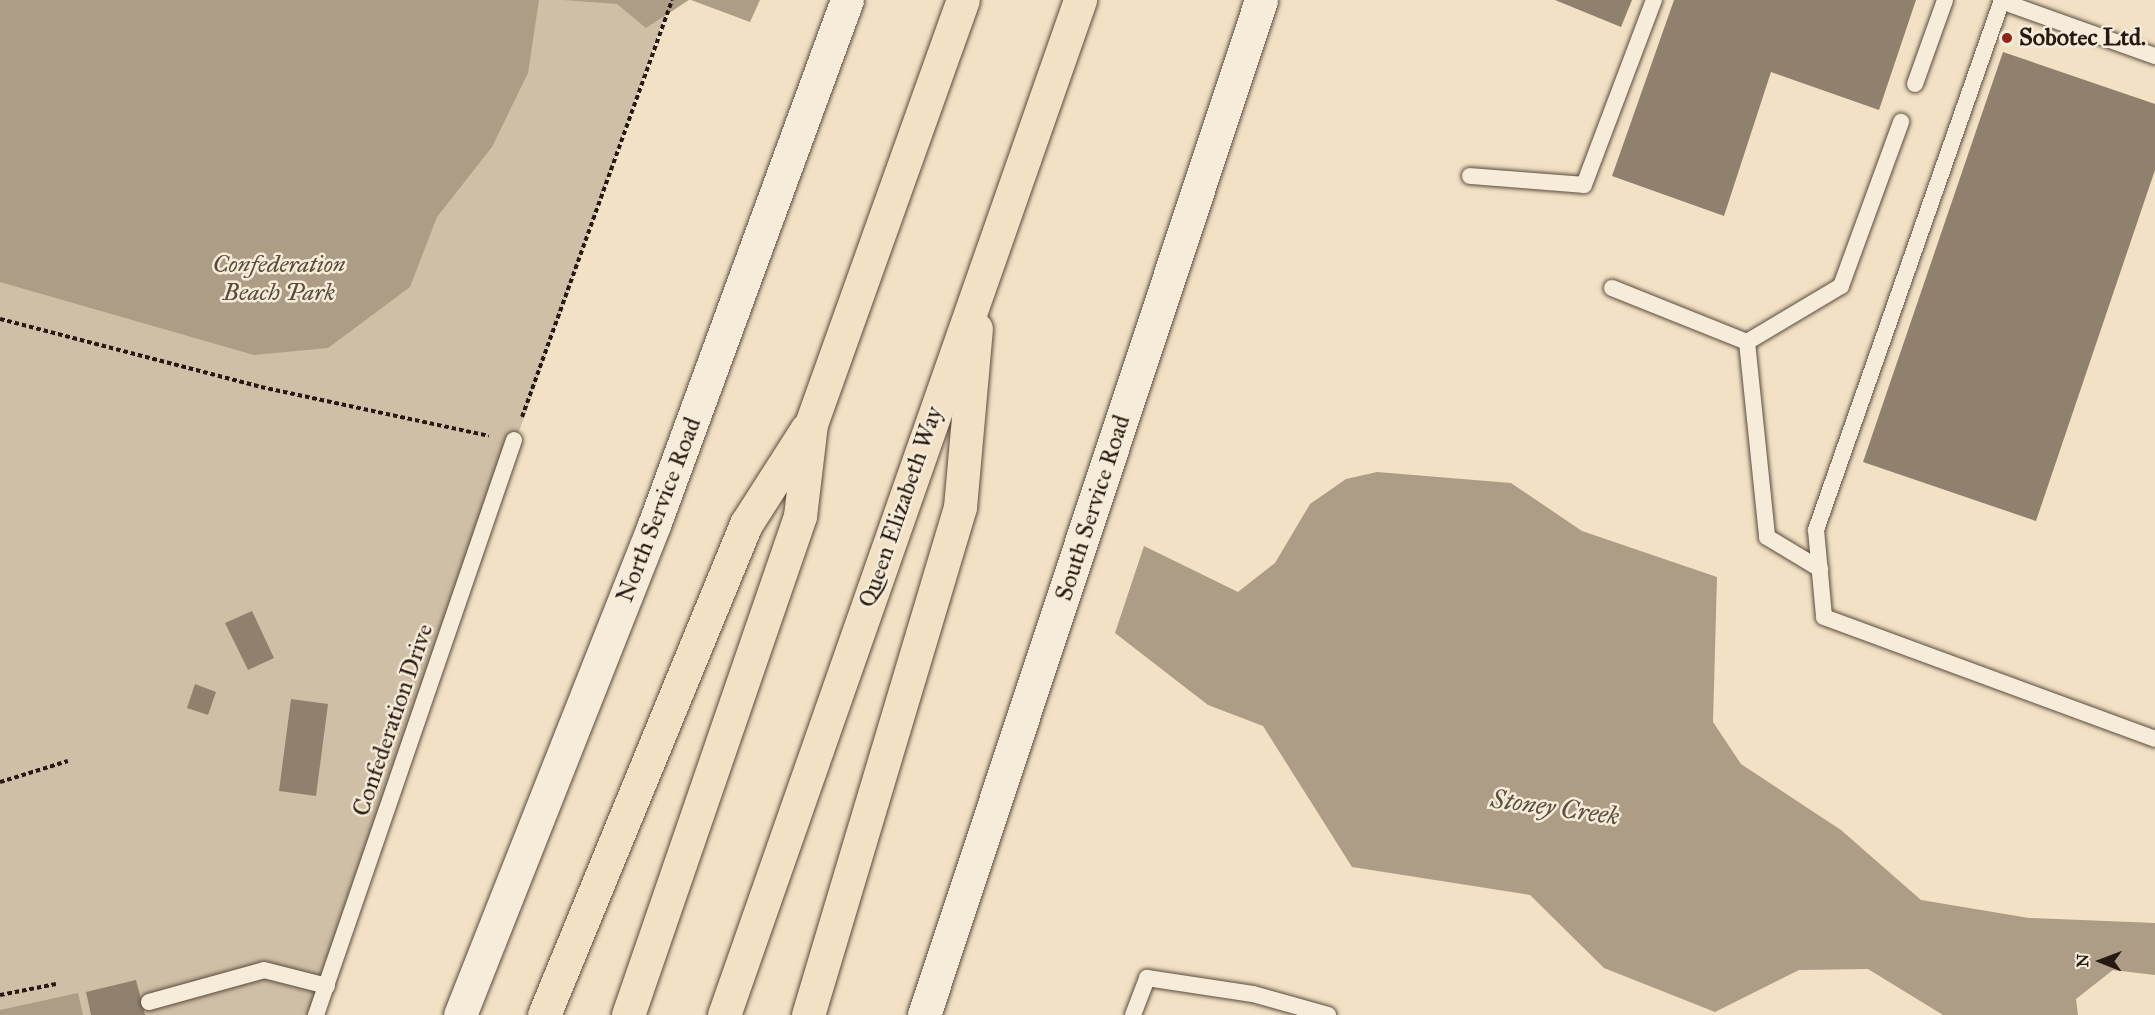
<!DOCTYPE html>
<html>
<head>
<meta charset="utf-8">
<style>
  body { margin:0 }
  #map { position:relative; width:2155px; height:1015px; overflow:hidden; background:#f2e1c4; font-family:"IM FELL Great Primer",serif }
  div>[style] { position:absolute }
  .green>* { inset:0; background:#cfbfa6 }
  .water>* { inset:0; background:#ad9d87 }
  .building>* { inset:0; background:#90816e }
  .path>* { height:4px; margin-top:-2px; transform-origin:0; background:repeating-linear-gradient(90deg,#261911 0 4.5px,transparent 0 7.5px) }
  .roads { filter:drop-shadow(0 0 2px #594b3e) drop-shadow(0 0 2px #594b3e) }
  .lane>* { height:16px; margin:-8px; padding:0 8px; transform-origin:8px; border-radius:8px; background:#f7ecd9 }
  .secondary>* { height:33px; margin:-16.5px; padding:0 16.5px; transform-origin:16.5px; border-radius:16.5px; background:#f7ecd9 }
  .highway>* { height:33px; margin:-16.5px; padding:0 16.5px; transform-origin:16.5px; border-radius:16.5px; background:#f2e1c4 }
  .dots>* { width:16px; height:16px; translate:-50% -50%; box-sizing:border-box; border:3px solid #f7ecd9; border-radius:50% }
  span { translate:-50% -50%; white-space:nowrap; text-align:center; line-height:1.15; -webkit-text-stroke:5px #f7ecd9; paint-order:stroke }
  .poi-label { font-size:24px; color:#261911; font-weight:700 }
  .left { translate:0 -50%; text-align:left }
  .park-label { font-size:24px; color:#594b3e; font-style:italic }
  .street-label { font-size:24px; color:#261911 }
  .water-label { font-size:26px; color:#5c4e40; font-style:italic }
  .north { position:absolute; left:2071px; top:931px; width:60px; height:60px; -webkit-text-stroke:4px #f7ecd9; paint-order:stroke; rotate:271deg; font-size:16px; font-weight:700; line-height:24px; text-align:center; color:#261911 }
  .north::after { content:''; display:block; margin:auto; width:21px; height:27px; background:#261911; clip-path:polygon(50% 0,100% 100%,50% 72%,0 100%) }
</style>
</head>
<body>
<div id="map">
  <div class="green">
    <i style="clip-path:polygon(0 0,670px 0,315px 1015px,0 1015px)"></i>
  </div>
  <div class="water">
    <i style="clip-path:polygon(0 0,539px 0,528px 73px,492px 147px,437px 217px,410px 287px,328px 348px,254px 355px,0 282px)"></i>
    <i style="clip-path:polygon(563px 0,689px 0,646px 28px,617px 4px)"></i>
    <i style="clip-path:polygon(691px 0,760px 0,750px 22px)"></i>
    <i style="clip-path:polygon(1377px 472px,1511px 483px,1582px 531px,1717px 577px,1713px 722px,1741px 764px,1841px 830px,1921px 900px,2029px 918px,2155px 923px,2155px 975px,2113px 970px,2076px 999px,2078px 1015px,1943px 1015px,1868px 969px,1799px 970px,1715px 1012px,1604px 968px,1530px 895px,1352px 867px,1263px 726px,1208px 705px,1115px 633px,1144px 546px,1238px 592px,1275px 563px,1310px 504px,1346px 479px)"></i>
    <i style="clip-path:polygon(78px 993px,83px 1015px,0 1015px,0 1010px)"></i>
  </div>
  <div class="building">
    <i style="clip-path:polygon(1555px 0,1632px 0,1621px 27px)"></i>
    <i style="clip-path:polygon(1674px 0,1916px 0,1879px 110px,1771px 72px,1724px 216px,1612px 176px)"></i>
    <i style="clip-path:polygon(2003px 52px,2155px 104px,2155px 170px,2036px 521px,1863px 462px)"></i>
    <i style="clip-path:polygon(252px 611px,274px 658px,248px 670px,225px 623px)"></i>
    <i style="clip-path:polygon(195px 684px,216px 692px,208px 715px,187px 708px)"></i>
    <i style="clip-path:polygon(291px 699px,328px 704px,316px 796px,279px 791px)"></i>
    <i style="clip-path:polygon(136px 980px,145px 1015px,91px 1015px,86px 992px)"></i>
  </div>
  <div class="path">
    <i style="left:0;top:319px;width:270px;rotate:14.6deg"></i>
    <i style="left:261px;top:387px;width:233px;rotate:12.1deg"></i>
    <i style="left:522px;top:417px;width:443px;rotate:-70.2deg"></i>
    <i style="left:0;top:782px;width:71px;rotate:-17.2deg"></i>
    <i style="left:0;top:995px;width:57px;rotate:-11.1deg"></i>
  </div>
  <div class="roads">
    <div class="lane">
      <i style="left:2002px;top:0;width:562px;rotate:109.34deg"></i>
      <i style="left:1816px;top:530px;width:87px;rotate:84.7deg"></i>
      <i style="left:1824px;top:617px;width:353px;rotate:20.2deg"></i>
      <i style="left:2001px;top:1px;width:164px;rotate:19.7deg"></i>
      <i style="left:1915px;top:84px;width:89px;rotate:-70.3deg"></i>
      <i style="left:1470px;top:176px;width:114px;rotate:4.5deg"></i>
      <i style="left:1584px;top:185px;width:198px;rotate:-69.3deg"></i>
      <i style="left:1612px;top:288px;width:145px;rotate:21.8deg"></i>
      <i style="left:1747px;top:342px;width:196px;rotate:84.1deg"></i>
      <i style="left:1767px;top:537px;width:62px;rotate:31.1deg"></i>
      <i style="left:1747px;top:342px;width:109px;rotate:-30.8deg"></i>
      <i style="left:1841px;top:286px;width:175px;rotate:-69.9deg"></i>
      <i style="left:149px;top:1002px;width:119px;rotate:-15.5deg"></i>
      <i style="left:264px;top:970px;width:65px;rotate:14.3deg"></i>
      <i style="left:316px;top:1015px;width:608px;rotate:-71deg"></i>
      <i style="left:1133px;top:1015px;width:40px;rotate:-69deg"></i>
      <i style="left:1147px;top:978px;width:107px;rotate:8.6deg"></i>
      <i style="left:1253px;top:994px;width:78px;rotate:15.6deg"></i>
    </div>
    <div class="secondary">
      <i style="left:460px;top:1015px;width:527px;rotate:-68.4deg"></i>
      <i style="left:654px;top:525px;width:559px;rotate:-69.82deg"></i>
      <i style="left:924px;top:1015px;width:1069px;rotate:-71.63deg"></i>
    </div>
    <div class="highway">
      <i style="left:544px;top:1015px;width:531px;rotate:-67.64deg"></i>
      <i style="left:746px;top:524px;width:112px;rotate:-57.4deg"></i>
      <i style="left:628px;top:1015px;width:528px;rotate:-70.98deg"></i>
      <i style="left:800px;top:516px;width:93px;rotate:-83.2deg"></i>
      <i style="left:811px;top:424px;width:450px;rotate:-70.3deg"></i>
      <i style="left:724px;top:1015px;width:1076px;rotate:-70.67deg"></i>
      <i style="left:808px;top:1015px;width:530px;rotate:-73.34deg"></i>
      <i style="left:960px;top:507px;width:179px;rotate:-84.9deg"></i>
    </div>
  </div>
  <div class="dots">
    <i style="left:2007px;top:38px;background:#8f2418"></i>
  </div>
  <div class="poi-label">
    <span class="left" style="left:2019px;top:38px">Sobotec Ltd.</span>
  </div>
  <div class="park-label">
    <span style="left:279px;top:279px">Confederation<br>Beach Park</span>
  </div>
  <div class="street-label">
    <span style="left:901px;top:507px;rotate:-71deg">Queen Elizabeth Way</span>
    <span style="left:1093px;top:508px;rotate:-72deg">South Service Road</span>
    <span style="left:659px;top:510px;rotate:-69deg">North Service Road</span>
    <span style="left:393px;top:720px;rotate:-71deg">Confederation Drive</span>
  </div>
  <div class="water-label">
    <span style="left:1555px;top:808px;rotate:8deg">Stoney Creek</span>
  </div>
  <div class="north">N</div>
</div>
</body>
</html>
